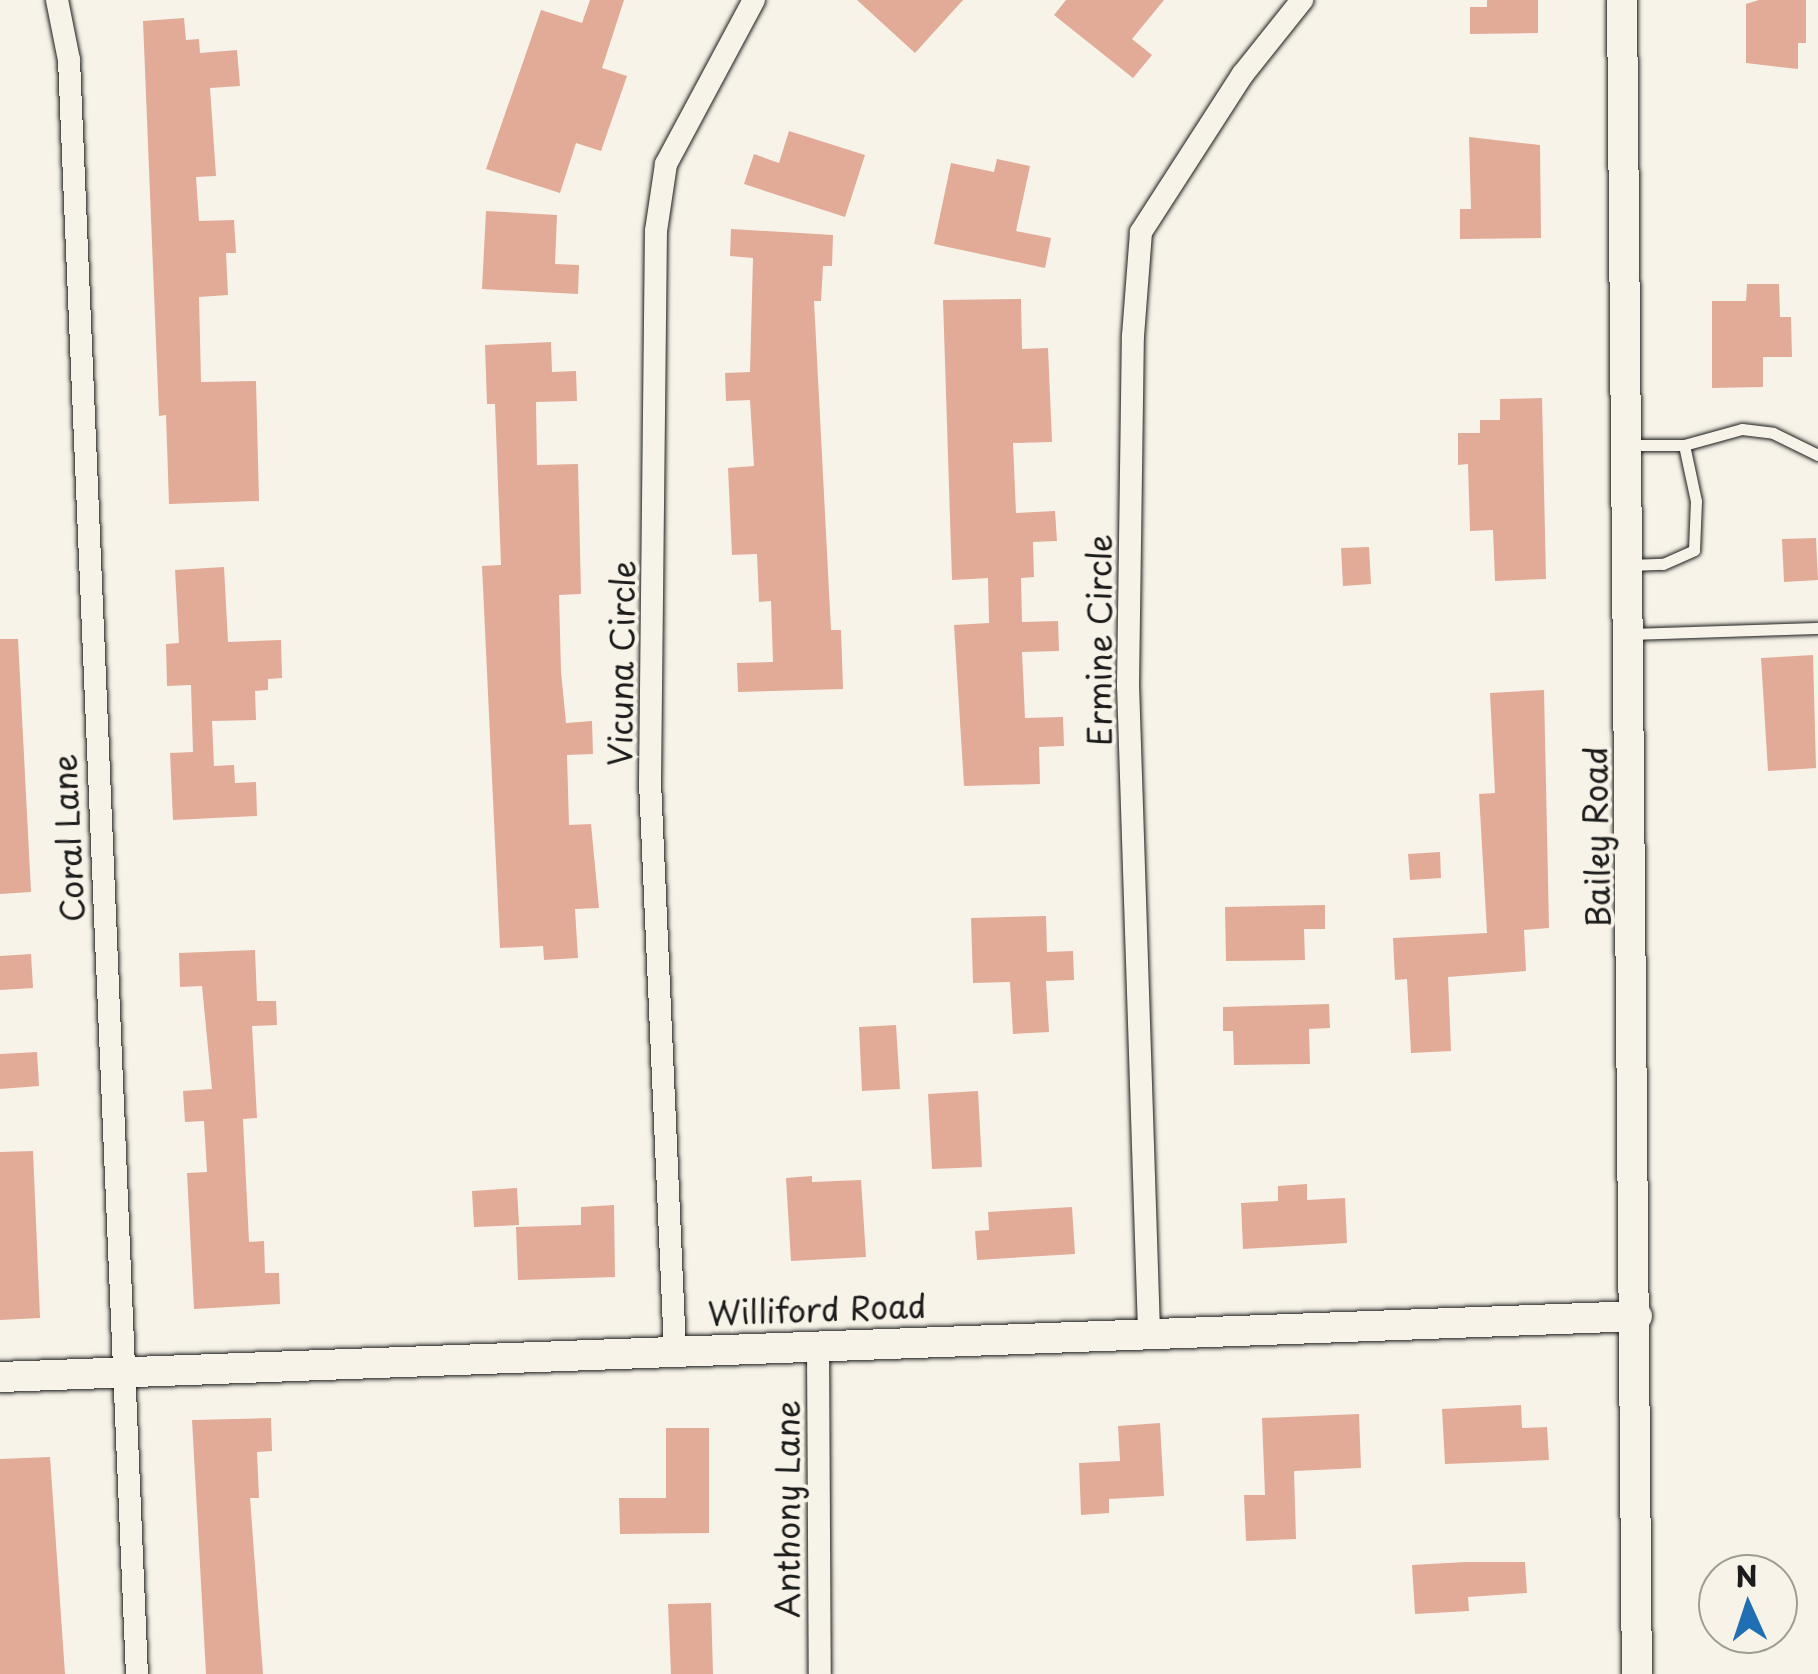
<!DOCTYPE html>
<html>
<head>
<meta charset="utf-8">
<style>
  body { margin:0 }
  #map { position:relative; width:1818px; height:1674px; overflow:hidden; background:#f7f3e8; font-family:"Playpen Sans",sans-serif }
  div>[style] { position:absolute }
  .building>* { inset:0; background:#e2ab98 }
  .roads { filter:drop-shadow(0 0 2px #1c1c1c) drop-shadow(0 0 2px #1c1c1c) }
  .lane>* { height:11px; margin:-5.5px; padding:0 5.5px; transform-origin:5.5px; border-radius:5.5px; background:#f7f3e8 }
  .street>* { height:22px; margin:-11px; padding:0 11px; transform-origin:11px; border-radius:11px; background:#f7f3e8 }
  .secondary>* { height:30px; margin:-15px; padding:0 15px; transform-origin:15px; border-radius:15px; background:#f7f3e8 }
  span { translate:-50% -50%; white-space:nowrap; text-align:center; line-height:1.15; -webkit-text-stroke:8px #f7f3e8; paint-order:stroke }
  .street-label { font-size:32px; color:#1c1c1c }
  .north { position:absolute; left:1698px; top:1554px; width:100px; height:100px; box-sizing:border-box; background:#f7f3e8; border:2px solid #9f9d96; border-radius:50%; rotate:357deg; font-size:28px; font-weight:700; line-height:40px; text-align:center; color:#1c1c1c }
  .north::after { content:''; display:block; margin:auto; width:35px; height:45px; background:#1f6fb2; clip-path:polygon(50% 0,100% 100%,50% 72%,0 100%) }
</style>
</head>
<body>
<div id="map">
  <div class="building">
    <i style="clip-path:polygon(590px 0,624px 0,602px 68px,627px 76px,601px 151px,576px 143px,560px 193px,486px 169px,541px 10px,582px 23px)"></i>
    <i style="clip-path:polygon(857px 0,963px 0,915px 53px)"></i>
    <i style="clip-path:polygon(1066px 0,1164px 0,1132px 39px,1152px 55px,1133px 78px,1054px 15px)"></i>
    <i style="clip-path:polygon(1487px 0,1538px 0,1538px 33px,1470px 34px,1470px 7px,1487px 7px)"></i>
    <i style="clip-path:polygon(1759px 0,1806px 0,1806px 43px,1798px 43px,1798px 69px,1746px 63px,1746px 4px)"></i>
    <i style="clip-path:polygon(184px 18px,186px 40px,199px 39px,200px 53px,237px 50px,240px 86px,210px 88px,216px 176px,196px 177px,199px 221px,234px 220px,236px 253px,226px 253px,228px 295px,199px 297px,201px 382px,256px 381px,259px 501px,169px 504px,166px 415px,159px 416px,143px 21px)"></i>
    <i style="clip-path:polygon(789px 131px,865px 155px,845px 217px,744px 184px,754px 154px,779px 163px)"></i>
    <i style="clip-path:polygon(1469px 137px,1540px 145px,1541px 238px,1460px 239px,1460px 209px,1471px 209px)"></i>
    <i style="clip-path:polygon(997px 159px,1030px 166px,1016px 231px,1051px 238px,1045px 268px,934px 244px,951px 163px,994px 172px)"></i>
    <i style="clip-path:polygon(486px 211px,557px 215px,555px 264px,579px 265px,578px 294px,482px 289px)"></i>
    <i style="clip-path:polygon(731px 229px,833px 235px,832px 266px,823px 266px,821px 301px,814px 301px,831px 630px,841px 630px,843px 689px,738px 692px,737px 663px,773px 662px,771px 601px,759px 602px,757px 554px,732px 555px,728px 468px,754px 466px,750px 400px,726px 401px,725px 373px,750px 372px,753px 258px,730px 256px)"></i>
    <i style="clip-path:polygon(1747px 284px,1779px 284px,1780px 317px,1791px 317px,1792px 357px,1763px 357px,1763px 387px,1712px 388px,1712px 301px,1746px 301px)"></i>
    <i style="clip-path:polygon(1021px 299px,1022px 349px,1048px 348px,1052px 442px,1013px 443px,1016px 513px,1055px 511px,1057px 541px,1033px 542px,1034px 577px,1021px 578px,1022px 622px,1058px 621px,1059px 651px,1022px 652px,1025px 718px,1063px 717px,1064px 746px,1039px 747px,1040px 784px,964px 786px,954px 625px,989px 623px,988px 578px,952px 580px,943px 300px)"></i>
    <i style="clip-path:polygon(551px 342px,552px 372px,576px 371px,577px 401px,536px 402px,537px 465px,578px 464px,581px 594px,559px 595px,561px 672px,566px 723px,592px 721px,593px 754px,567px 755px,569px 825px,591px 824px,599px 908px,575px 909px,578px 958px,544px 960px,543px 946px,500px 948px,482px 566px,501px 565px,495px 404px,487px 404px,485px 345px)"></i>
    <i style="clip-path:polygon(1542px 398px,1546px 579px,1495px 581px,1493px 530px,1470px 531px,1468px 464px,1458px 465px,1458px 433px,1480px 433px,1480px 420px,1500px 420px,1500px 399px)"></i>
    <i style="clip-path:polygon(1816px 538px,1818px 580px,1784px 582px,1782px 539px)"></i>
    <i style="clip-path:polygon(1369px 547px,1371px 584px,1343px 586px,1341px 548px)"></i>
    <i style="clip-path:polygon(224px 567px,228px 642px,281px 640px,282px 678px,268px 679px,268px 690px,255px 691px,256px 720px,212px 721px,214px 766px,234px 765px,235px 783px,256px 782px,257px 816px,173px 820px,170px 753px,193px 752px,191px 685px,167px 686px,166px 644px,179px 643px,175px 570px)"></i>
    <i style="clip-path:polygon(0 639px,18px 639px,31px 892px,0 894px)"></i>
    <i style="clip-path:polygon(1813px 655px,1816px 768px,1768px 771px,1761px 658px)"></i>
    <i style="clip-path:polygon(1544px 690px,1549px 928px,1524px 930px,1526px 971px,1448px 977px,1451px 1051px,1411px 1053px,1407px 979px,1395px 980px,1393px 938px,1487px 933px,1479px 794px,1495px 793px,1490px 693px)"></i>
    <i style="clip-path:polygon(1440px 852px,1441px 878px,1410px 880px,1408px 854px)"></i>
    <i style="clip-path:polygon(1325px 905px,1325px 929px,1304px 929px,1305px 960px,1226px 961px,1225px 907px)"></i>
    <i style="clip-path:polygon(1046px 916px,1047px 952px,1073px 951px,1074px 980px,1046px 981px,1049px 1032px,1013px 1034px,1010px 982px,973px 983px,971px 918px)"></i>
    <i style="clip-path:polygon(255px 950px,257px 1001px,276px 1001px,277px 1025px,252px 1026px,257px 1118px,243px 1119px,249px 1242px,264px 1241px,265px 1273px,279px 1273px,280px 1304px,194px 1309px,187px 1173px,207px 1172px,204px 1121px,185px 1122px,183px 1091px,212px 1089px,202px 986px,180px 987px,179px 953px)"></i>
    <i style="clip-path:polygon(31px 954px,33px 988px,0 990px,0 956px)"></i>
    <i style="clip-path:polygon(1329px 1004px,1330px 1028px,1309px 1029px,1310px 1064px,1234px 1065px,1233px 1031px,1223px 1031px,1223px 1007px)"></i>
    <i style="clip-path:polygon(896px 1025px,900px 1089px,862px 1091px,859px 1027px)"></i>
    <i style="clip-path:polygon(37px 1052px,39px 1086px,0 1089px,0 1054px)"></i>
    <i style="clip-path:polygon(978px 1091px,982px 1167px,932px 1169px,928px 1094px)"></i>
    <i style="clip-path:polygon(33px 1151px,40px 1318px,0 1320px,0 1152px)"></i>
    <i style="clip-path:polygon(812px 1176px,812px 1182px,861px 1180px,866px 1257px,791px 1261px,786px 1178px)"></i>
    <i style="clip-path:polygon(1307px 1184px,1307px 1200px,1345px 1198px,1347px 1243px,1243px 1249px,1241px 1203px,1278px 1201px,1278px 1186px)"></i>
    <i style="clip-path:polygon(517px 1188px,519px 1225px,474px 1227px,472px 1191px)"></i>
    <i style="clip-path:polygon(614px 1205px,615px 1277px,518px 1280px,516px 1227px,581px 1225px,581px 1207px)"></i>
    <i style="clip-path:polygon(1072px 1207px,1075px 1254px,977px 1260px,975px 1231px,989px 1230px,988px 1212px)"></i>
    <i style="clip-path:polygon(1521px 1405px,1522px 1428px,1547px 1427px,1549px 1460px,1445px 1464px,1442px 1409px)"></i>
    <i style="clip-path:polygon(1359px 1414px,1361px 1468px,1294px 1471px,1296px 1539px,1246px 1541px,1244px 1495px,1265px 1495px,1262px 1418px)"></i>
    <i style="clip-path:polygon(271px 1418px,272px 1451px,257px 1452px,259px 1498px,250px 1498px,263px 1674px,206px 1674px,192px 1420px)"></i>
    <i style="clip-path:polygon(1160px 1423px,1164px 1496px,1109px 1499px,1109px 1513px,1081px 1515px,1079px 1463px,1120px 1461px,1118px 1426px)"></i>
    <i style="clip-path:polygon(666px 1428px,709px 1428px,709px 1533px,620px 1534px,619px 1498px,666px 1498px)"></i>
    <i style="clip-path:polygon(50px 1457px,65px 1674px,0 1674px,0 1459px)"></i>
    <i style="clip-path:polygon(1466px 1562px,1525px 1562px,1527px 1593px,1468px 1597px,1469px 1611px,1415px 1614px,1412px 1565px)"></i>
    <i style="clip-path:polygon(711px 1603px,713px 1674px,671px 1674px,668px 1604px)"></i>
  </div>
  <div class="roads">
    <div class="lane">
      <i style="left:1627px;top:445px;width:57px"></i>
      <i style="left:1684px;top:445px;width:60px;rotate:-15.4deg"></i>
      <i style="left:1742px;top:429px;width:31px;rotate:7deg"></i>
      <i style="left:1773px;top:433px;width:50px;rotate:26.1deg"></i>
      <i style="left:1629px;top:565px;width:34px;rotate:-2deg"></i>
      <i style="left:1663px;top:564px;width:34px;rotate:-24deg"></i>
      <i style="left:1694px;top:550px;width:49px;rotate:-87.7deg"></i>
      <i style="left:1696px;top:501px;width:57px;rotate:-102.1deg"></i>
      <i style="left:1628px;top:634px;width:190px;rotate:-1.8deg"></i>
    </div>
    <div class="street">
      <i style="left:57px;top:0;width:61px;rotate:78.7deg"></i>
      <i style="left:69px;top:60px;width:1615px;rotate:87.59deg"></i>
      <i style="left:1149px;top:1331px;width:645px;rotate:-91.86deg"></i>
      <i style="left:1128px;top:686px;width:350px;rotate:-89.2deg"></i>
      <i style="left:1133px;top:336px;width:104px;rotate:-85.6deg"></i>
      <i style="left:1141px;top:232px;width:188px;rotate:-57.2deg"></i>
      <i style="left:1243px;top:74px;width:95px;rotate:-51.4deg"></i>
      <i style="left:818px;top:1344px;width:330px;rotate:89.7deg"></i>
      <i style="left:675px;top:1350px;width:569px;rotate:-92.52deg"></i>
      <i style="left:650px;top:782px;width:551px;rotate:-89.38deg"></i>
      <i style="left:656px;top:231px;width:68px;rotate:-81.5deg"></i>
      <i style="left:666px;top:164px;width:186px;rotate:-61.8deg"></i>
    </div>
    <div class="secondary">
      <i style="left:1622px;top:0;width:1674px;rotate:89.49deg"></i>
      <i style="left:0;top:1377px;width:1638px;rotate:-2.13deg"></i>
    </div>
  </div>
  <div class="street-label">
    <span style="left:1099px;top:640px;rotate:-90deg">Ermine Circle</span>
    <span style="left:621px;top:663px;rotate:-89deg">Vicuna Circle</span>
    <span style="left:1596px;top:837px;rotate:-91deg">Bailey Road</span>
    <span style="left:68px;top:838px;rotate:-93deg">Coral Lane</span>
    <span style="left:817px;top:1309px;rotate:-2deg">Williford Road</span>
    <span style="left:787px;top:1509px;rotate:-90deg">Anthony Lane</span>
  </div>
  <div class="north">N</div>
</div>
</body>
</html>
